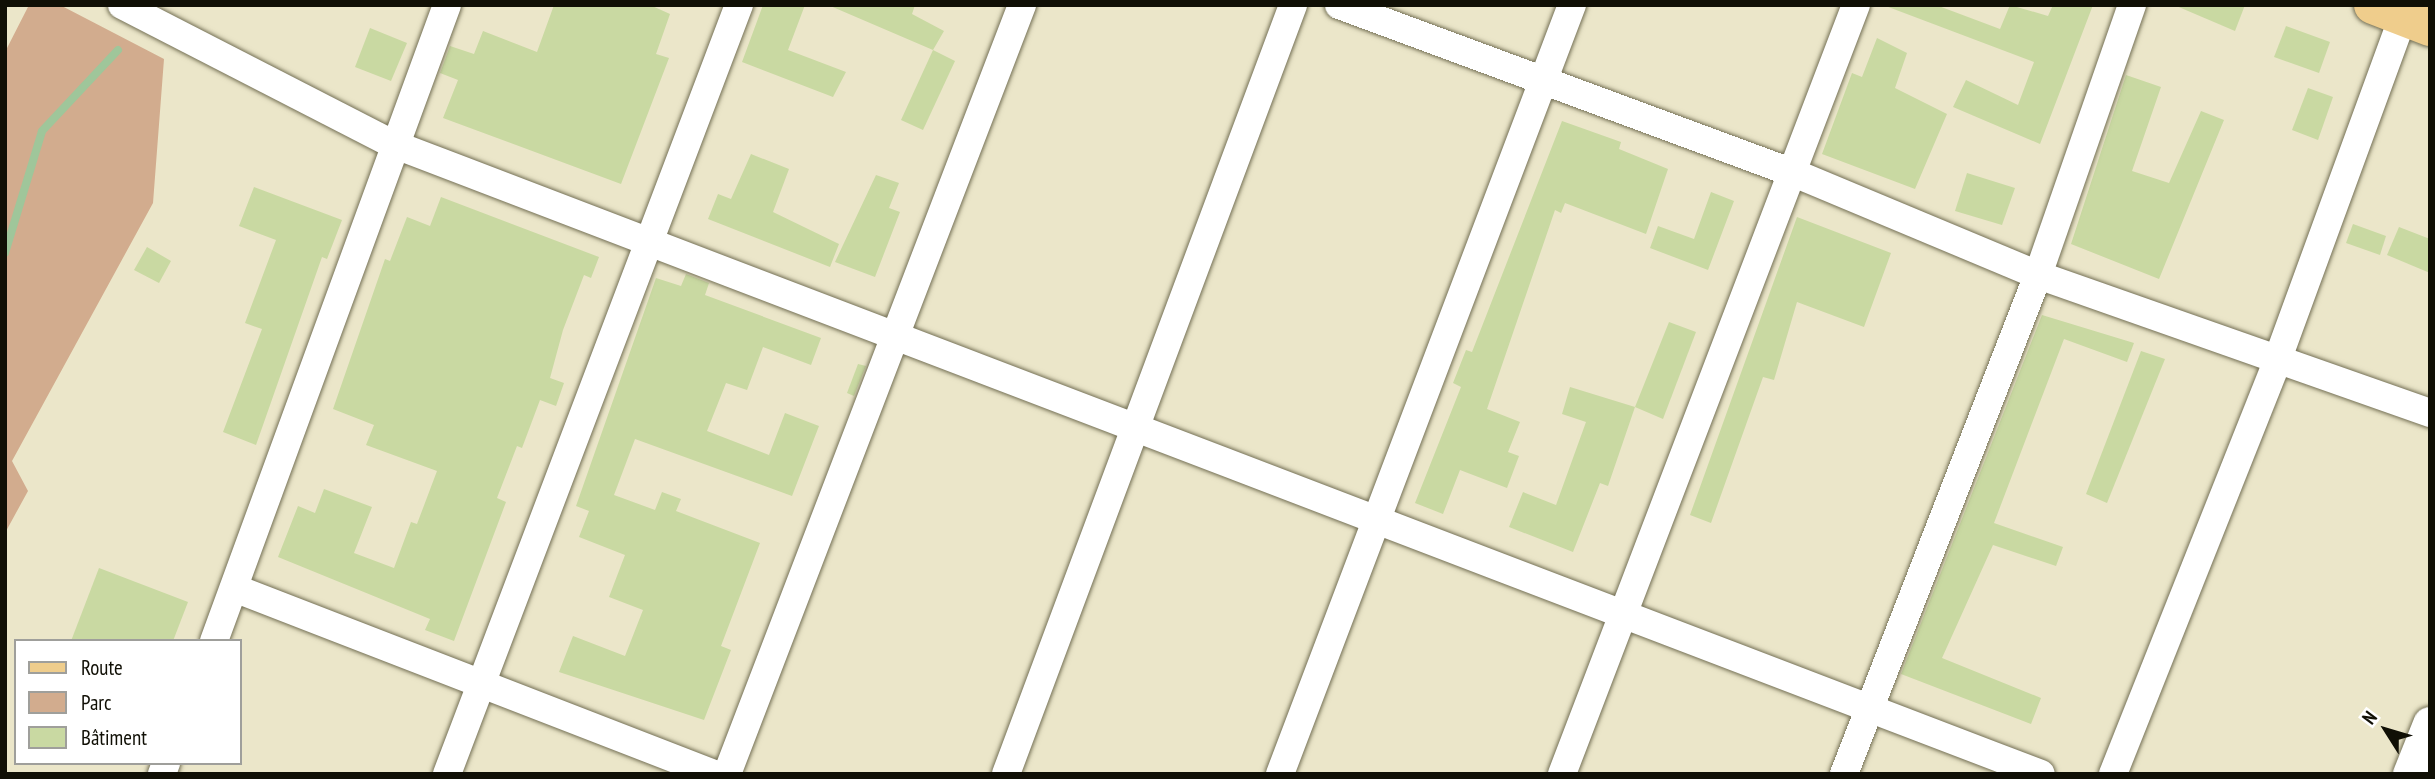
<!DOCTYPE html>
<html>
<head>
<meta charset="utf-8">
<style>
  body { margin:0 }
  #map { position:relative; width:2435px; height:779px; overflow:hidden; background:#ebe6c9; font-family:"PT Sans Narrow",sans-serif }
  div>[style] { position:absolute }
  .green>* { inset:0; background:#d2ac8e }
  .stream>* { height:8px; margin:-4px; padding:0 4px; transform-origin:4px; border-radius:4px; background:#9fc69a }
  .building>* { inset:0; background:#c9d9a2 }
  .roads { filter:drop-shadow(0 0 2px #747055) drop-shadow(0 0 2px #747055) }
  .minor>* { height:28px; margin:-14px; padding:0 14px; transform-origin:14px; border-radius:14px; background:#fff }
  .tertiary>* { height:35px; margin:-17.5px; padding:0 17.5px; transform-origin:17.5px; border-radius:17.5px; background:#fff }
  .primary>* { height:38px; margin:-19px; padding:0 19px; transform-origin:19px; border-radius:19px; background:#efcd8c }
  span { translate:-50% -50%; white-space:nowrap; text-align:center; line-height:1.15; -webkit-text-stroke:7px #fff; paint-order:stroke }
  .frame { position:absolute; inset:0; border:7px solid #100f05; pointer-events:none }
  .legend { position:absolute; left:14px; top:639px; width:228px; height:126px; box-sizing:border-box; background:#fff; border:2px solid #9f9f9b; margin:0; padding:9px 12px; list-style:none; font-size:21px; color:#100f05 }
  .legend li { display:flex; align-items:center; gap:14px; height:35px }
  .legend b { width:35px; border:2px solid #9f9f9b }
  .north { position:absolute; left:2351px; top:695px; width:70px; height:70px; -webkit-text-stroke:5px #fff; paint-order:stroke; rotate:307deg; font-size:19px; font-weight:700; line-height:28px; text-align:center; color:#100f05 }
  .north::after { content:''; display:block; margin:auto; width:24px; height:32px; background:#100f05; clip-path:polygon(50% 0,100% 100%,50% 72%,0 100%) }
</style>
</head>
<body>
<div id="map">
  <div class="green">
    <i style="clip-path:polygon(29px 5px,60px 5px,164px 59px,153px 203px,12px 461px,28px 491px,5px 533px,5px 52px)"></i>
  </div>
  <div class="stream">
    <i style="left:5px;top:253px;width:127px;rotate:-73.1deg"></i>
    <i style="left:42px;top:131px;width:111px;rotate:-46.8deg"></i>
  </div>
  <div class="building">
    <i style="clip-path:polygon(554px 5px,650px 5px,670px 14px,656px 54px,669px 58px,621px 184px,443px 118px,458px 80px,440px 73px,450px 46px,474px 54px,483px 31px,537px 52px)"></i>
    <i style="clip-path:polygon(763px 5px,805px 5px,788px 50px,846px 72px,833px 97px,742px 62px)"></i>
    <i style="clip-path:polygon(828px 5px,915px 5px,912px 14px,944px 31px,933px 50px)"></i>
    <i style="clip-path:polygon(1883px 5px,1936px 5px,2000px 29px,2010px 5px,2048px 16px,2053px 5px,2093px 5px,2040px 144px,1953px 107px,1966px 80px,2018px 105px,2034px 62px)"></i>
    <i style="clip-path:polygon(2174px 5px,2245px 5px,2235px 31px)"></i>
    <i style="clip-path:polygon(2286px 26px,2330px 42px,2319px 73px,2274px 57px)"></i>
    <i style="clip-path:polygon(370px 28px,407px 43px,391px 81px,355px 67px)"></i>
    <i style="clip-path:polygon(1877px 38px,1907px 53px,1895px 88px,1947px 114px,1915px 189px,1822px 154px,1852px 73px,1862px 77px)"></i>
    <i style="clip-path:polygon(933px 50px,955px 61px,923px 130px,901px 120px)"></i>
    <i style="clip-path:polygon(2126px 75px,2161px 87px,2132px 171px,2169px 183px,2201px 111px,2224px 120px,2159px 279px,2071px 244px)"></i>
    <i style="clip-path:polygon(2308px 88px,2333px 97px,2318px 140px,2292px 130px)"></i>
    <i style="clip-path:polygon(1562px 121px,1621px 142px,1619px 149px,1668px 169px,1646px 234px,1565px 203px,1561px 213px,1555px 210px,1487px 409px,1520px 422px,1508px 452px,1519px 456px,1507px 488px,1460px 470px,1443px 514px,1415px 503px,1461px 387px,1453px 383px,1466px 350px,1472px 352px)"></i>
    <i style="clip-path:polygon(751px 154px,789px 169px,773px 212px,839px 244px,830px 267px,708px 219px,718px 194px,731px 199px)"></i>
    <i style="clip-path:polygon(1967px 173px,2015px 188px,2002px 225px,1955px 211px)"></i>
    <i style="clip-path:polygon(876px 175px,899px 183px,889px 208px,900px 212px,875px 277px,835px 262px)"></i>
    <i style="clip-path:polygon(254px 187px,342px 220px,327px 259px,322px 257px,256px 445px,223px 432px,262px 329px,245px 323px,276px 240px,239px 226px)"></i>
    <i style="clip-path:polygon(1711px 192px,1734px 201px,1708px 270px,1650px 248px,1658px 226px,1694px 239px)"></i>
    <i style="clip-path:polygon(441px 197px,599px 257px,591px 278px,584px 275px,563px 330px,550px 378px,564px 383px,556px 406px,540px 400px,522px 448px,517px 446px,497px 498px,506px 502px,454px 641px,425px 630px,430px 619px,278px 557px,298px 506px,315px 513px,324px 489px,372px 507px,354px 553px,394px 568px,411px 522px,417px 524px,437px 471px,366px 445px,374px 425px,333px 409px,385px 259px,390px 261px,407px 217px,430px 226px)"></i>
    <i style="clip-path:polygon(1797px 217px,1891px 253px,1864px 327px,1797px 302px,1774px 380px,1763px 377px,1711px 523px,1690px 515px)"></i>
    <i style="clip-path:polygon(2353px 224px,2386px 236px,2380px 255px,2346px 243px)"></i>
    <i style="clip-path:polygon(2399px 227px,2430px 239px,2430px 273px,2387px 255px)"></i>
    <i style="clip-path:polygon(147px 247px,171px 261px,159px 283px,134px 270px)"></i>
    <i style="clip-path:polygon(686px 274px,709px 283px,705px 295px,821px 338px,811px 365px,763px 347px,747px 390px,726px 383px,707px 431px,769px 455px,785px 413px,819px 426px,792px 496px,635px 439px,614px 495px,655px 510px,662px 492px,681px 499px,676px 511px,760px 543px,721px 646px,731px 650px,704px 720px,559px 672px,573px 636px,625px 656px,643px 610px,609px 597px,625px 555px,579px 537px,589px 511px,576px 506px,656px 278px,681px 286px)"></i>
    <i style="clip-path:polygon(2042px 315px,2134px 343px,2127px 362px,2064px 339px,1994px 523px,2063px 547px,2056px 566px,1993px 545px,1942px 658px,2041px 698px,2031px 724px,1901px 674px)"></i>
    <i style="clip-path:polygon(1669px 322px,1696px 332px,1663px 419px,1635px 407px)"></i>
    <i style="clip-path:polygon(2141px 351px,2165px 359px,2107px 503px,2086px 494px)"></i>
    <i style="clip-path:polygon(858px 364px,866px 366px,854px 396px,847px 393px)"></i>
    <i style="clip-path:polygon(1570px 387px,1635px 407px,1608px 486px,1600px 483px,1573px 552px,1509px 527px,1523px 492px,1556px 505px,1586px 422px,1562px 414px)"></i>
    <i style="clip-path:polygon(99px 568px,188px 602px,173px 641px,71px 641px)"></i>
  </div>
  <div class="roads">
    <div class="minor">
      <i style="left:122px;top:5px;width:305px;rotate:27.2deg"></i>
      <i style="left:393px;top:144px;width:1764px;rotate:20.92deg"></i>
      <i style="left:1339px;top:5px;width:485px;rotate:20.3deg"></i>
      <i style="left:1794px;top:173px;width:264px;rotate:22.7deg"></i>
      <i style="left:2038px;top:275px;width:416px;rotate:19.4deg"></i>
      <i style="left:234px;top:588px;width:515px;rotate:21.18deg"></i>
      <i style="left:214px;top:641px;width:677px;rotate:-69.88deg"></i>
      <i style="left:162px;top:774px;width:12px;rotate:-70deg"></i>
      <i style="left:447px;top:774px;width:823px;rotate:-69.21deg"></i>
      <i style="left:727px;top:774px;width:824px;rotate:-69.01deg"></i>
      <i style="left:1006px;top:774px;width:821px;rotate:-69.53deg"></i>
      <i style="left:1280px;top:774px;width:823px;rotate:-69.21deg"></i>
      <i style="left:1562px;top:774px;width:823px;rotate:-69.08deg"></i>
      <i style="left:1844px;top:774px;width:535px;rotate:-68.76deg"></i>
      <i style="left:2038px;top:275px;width:286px;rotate:-70.8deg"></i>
      <i style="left:2113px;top:774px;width:444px;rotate:-68.3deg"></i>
      <i style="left:2277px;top:361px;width:379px;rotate:-69.9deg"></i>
    </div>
    <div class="tertiary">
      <i style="left:2410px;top:774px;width:54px;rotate:-68.2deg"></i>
    </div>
    <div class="primary">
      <i style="left:2373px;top:5px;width:61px;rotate:21.1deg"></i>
    </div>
  </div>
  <div class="frame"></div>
  <ul class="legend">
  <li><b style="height:9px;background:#efcd8c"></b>Route</li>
  <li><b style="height:19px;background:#d2ac8e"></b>Parc</li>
  <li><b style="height:19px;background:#c9d9a2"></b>Bâtiment</li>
  </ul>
  <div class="north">N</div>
</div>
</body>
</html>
